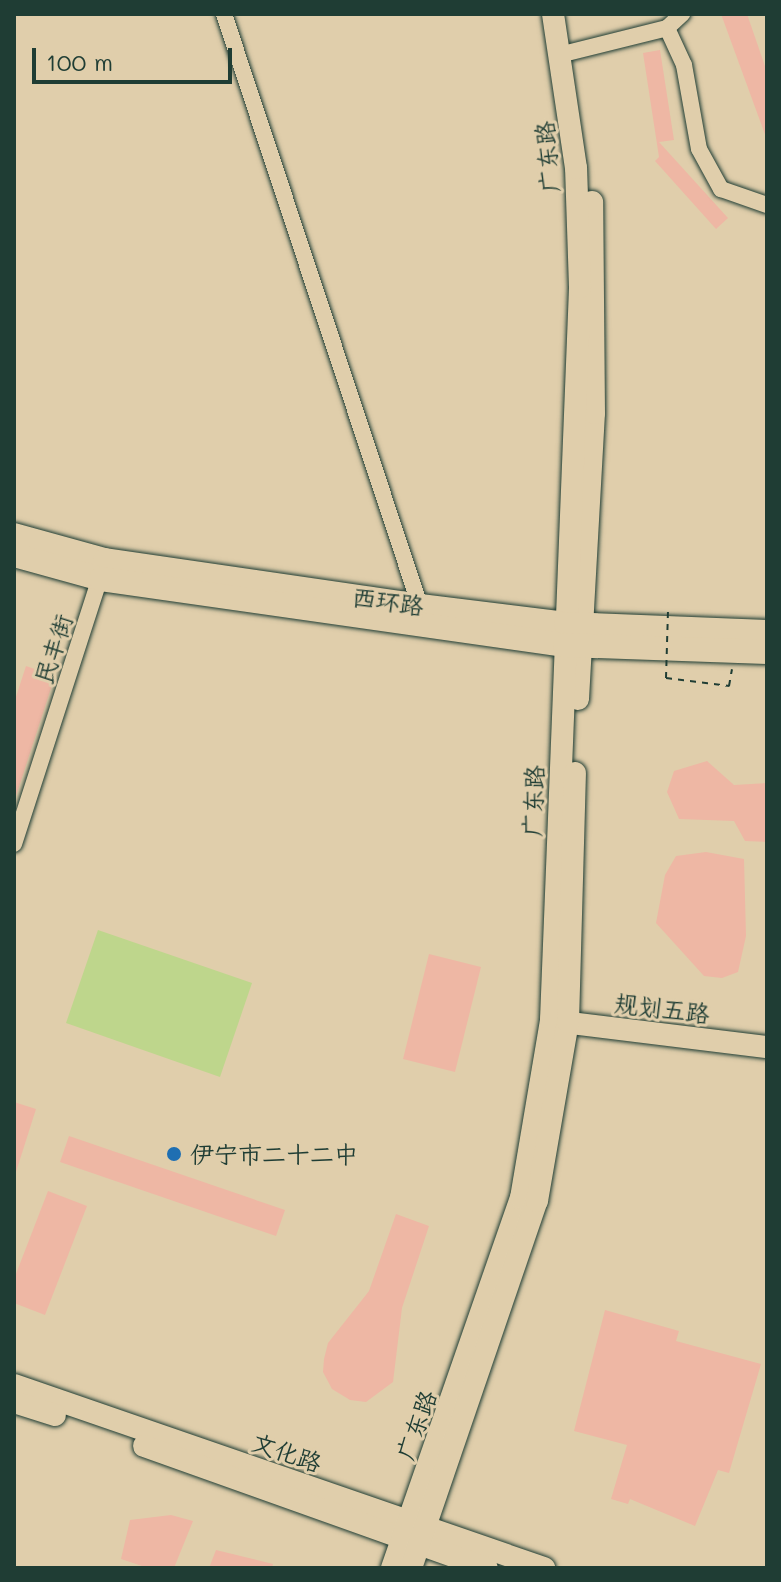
<!DOCTYPE html>
<html>
<head>
<meta charset="utf-8">
<style>
  body { margin:0 }
  #map { position:relative; width:781px; height:1582px; overflow:hidden; background:#e0ceab; font-family:Mali,"LXGW WenKai TC",sans-serif }
  div>[style] { position:absolute }
  .green>* { inset:0; background:#bed68c }
  .building>* { inset:0; background:#eeb7a4 }
  .path>* { height:2px; margin-top:-1px; transform-origin:0; background:repeating-linear-gradient(90deg,#1f3d34 0 6px,transparent 0 12px) }
  .roads { filter:drop-shadow(0 0 2px #1f3d34) drop-shadow(0 0 2px #1f3d34) }
  .street>* { height:16px; margin:-8px; padding:0 8px; transform-origin:8px; border-radius:8px; background:#e0ceab }
  .secondary>* { height:22px; margin:-11px; padding:0 11px; transform-origin:11px; border-radius:11px; background:#e0ceab }
  .primary>* { height:24px; margin:-12px; padding:0 12px; transform-origin:12px; border-radius:12px; background:#e0ceab }
  .path-bridge>* { height:2px; margin-top:-1px; transform-origin:0; background:repeating-linear-gradient(90deg,#1f3d34 0 6px,transparent 0 12px) }
  .dots>* { width:22px; height:22px; translate:-50% -50%; box-sizing:border-box; border:4px solid #e0ceab; border-radius:50% }
  span { translate:-50% -50%; white-space:nowrap; text-align:center; line-height:1.15; -webkit-text-stroke:6px #e0ceab; paint-order:stroke }
  .street-label { font-size:24px; color:#1f3d34 }
  .poi-label { font-size:24px; color:#1f3d34 }
  .left { translate:0 -50%; text-align:left }
  .frame { position:absolute; inset:0; border:16px solid #1f3d34; pointer-events:none }
  .scale { position:absolute; left:32px; top:48px; width:200px; height:36px; box-sizing:border-box; border:4px solid #1f3d34; border-top:0; padding-left:10px; font-size:24px; line-height:28px; white-space:nowrap; color:#1f3d34; -webkit-text-stroke:6px #e0ceab; paint-order:stroke }
</style>
</head>
<body>
<div id="map">
  <div class="green">
    <i style="clip-path:polygon(98px 930px,252px 983px,220px 1077px,66px 1023px)"></i>
  </div>
  <div class="building">
    <i style="clip-path:polygon(721px 14px,747px 14px,767px 72px,767px 140px)"></i>
    <i style="clip-path:polygon(660px 50px,674px 140px,659px 142px,728px 218px,716px 229px,655px 161px,659px 157px,643px 53px)"></i>
    <i style="clip-path:polygon(26px 666px,55px 676px,16px 796px,14px 703px)"></i>
    <i style="clip-path:polygon(707px 761px,734px 785px,767px 783px,767px 842px,745px 841px,734px 821px,679px 819px,667px 792px,674px 771px)"></i>
    <i style="clip-path:polygon(706px 852px,744px 859px,746px 936px,738px 972px,722px 978px,704px 976px,656px 923px,665px 875px,676px 856px)"></i>
    <i style="clip-path:polygon(429px 954px,481px 967px,455px 1072px,403px 1059px)"></i>
    <i style="clip-path:polygon(14px 1102px,36px 1109px,16px 1172px,14px 1172px)"></i>
    <i style="clip-path:polygon(69px 1136px,285px 1210px,276px 1236px,60px 1162px)"></i>
    <i style="clip-path:polygon(48px 1191px,87px 1206px,45px 1315px,14px 1303px,14px 1279px)"></i>
    <i style="clip-path:polygon(396px 1214px,429px 1226px,402px 1308px,393px 1382px,366px 1402px,350px 1400px,332px 1389px,323px 1372px,324px 1359px,328px 1343px,369px 1291px)"></i>
    <i style="clip-path:polygon(605px 1310px,679px 1331px,676px 1341px,761px 1364px,729px 1473px,718px 1470px,695px 1526px,630px 1499px,628px 1504px,611px 1499px,627px 1445px,574px 1431px)"></i>
    <i style="clip-path:polygon(171px 1515px,193px 1521px,174px 1568px,148px 1568px,121px 1559px,130px 1520px)"></i>
    <i style="clip-path:polygon(216px 1550px,273px 1564px,272px 1568px,209px 1568px)"></i>
  </div>
  <div class="path">
    <i style="left:666px;top:678px;width:64px;rotate:7.2deg"></i>
    <i style="left:729px;top:686px;width:17px;rotate:-80deg"></i>
  </div>
  <div class="roads">
    <div class="street">
      <i style="left:224px;top:14px;width:624px;rotate:71.68deg"></i>
      <i style="left:667px;top:28px;width:41px;rotate:65.3deg"></i>
      <i style="left:684px;top:65px;width:85px;rotate:79.9deg"></i>
      <i style="left:699px;top:149px;width:46px;rotate:61.2deg"></i>
      <i style="left:721px;top:189px;width:49px;rotate:19.2deg"></i>
      <i style="left:563px;top:54px;width:107px;rotate:-14deg"></i>
      <i style="left:667px;top:28px;width:21px;rotate:-43deg"></i>
      <i style="left:14px;top:844px;width:289px;rotate:-72.1deg"></i>
    </div>
    <div class="secondary">
      <i style="left:578px;top:699px;width:286px;rotate:-86.8deg"></i>
      <i style="left:594px;top:413px;width:211px;rotate:-90.5deg"></i>
      <i style="left:554px;top:1021px;width:215px;rotate:7deg"></i>
      <i style="left:14px;top:1385px;width:561px;rotate:19.05deg"></i>
      <i style="left:14px;top:1402px;width:43px;rotate:17.6deg"></i>
      <i style="left:144px;top:1446px;width:364px;rotate:19.6deg"></i>
      <i style="left:392px;top:1568px;width:392px;rotate:-70.8deg"></i>
      <i style="left:521px;top:1198px;width:181px;rotate:-80.4deg"></i>
      <i style="left:551px;top:1020px;width:734px;rotate:-87.73deg"></i>
      <i style="left:580px;top:287px;width:119px;rotate:-91.9deg"></i>
      <i style="left:576px;top:168px;width:156px;rotate:-98.5deg"></i>
      <i style="left:411px;top:1568px;width:388px;rotate:-71.1deg"></i>
      <i style="left:537px;top:1201px;width:182px;rotate:-80.2deg"></i>
      <i style="left:568px;top:1022px;width:249px;rotate:-88.4deg"></i>
    </div>
    <div class="primary">
      <i style="left:14px;top:535px;width:94px;rotate:15.4deg"></i>
      <i style="left:105px;top:560px;width:318px;rotate:8.3deg"></i>
      <i style="left:420px;top:606px;width:147px;rotate:7deg"></i>
      <i style="left:566px;top:624px;width:201px;rotate:2.3deg"></i>
      <i style="left:14px;top:555px;width:90px;rotate:15.4deg"></i>
      <i style="left:101px;top:579px;width:469px;rotate:8.1deg"></i>
      <i style="left:565px;top:645px;width:202px;rotate:2deg"></i>
    </div>
  </div>
  <div class="path-bridge">
    <i style="left:666px;top:678px;width:66px;rotate:-88.3deg"></i>
  </div>
  <div class="dots">
    <i style="left:174px;top:1154px;background:#1f6fb2"></i>
  </div>
  <div class="street-label">
    <span style="left:547px;top:157px;rotate:-95deg">广东路</span>
    <span style="left:388px;top:601px;rotate:8deg">西环路</span>
    <span style="left:53px;top:649px;rotate:-72deg">民丰街</span>
    <span style="left:533px;top:801px;rotate:-88deg">广东路</span>
    <span style="left:662px;top:1008px;rotate:7deg">规划五路</span>
    <span style="left:416px;top:1425px;rotate:-70deg">广东路</span>
    <span style="left:287px;top:1452px;rotate:19deg">文化路</span>
  </div>
  <div class="poi-label">
    <span class="left" style="left:190px;top:1154px">伊宁市二十二中</span>
  </div>
  <div class="frame"></div>
  <div class="scale">100 m</div>
</div>
</body>
</html>
